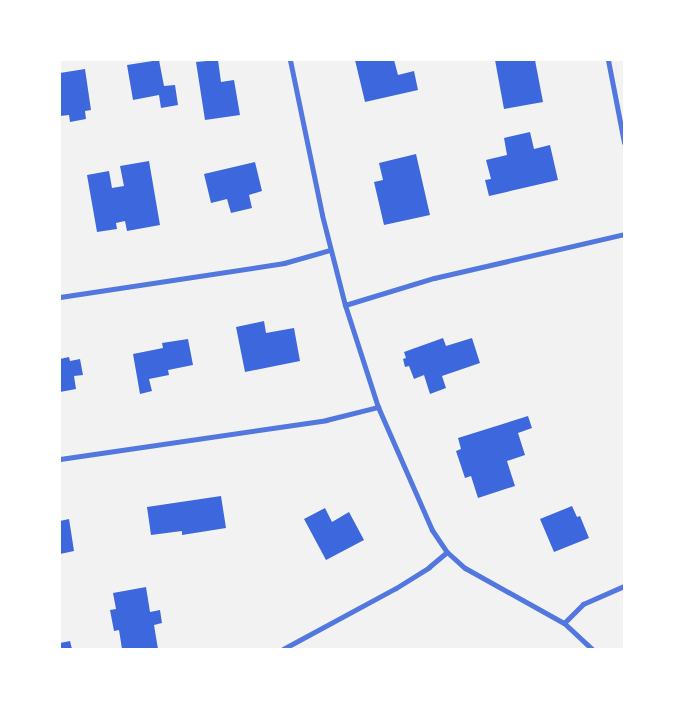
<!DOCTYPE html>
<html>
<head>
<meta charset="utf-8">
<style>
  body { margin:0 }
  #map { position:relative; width:684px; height:709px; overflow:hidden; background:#f2f2f2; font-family:"Fira Sans",sans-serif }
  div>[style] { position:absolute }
  .building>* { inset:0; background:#3d67dc }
  .minor>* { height:5px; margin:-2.5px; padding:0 2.5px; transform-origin:2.5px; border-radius:2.5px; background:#5277de }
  span { translate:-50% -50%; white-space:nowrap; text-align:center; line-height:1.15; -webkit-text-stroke:4px #fff; paint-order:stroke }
  .frame { position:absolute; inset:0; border:61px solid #fff; pointer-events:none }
</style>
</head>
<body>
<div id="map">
  <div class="building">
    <i style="clip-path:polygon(159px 60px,164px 86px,175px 85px,178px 105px,161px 108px,159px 95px,133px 100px,127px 65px)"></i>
    <i style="clip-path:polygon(218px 60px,221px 82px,234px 80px,240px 115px,205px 120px,196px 62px)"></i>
    <i style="clip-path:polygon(355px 60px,394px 60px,398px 75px,414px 71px,418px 90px,365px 102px)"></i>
    <i style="clip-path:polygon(495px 60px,535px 60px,543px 102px,504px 109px)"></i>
    <i style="clip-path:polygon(85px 69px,91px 110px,85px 111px,86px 119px,70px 122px,69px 115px,60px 116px,60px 73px)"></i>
    <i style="clip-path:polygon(530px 132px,534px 149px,550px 145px,558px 180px,489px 196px,485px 180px,491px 179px,486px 160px,507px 155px,504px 138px)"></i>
    <i style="clip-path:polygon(416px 154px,430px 215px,384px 225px,374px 182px,383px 180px,379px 163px)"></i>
    <i style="clip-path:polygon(149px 161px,160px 225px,127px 231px,125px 221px,116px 223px,117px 229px,97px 232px,87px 175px,109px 171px,112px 188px,124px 186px,120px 166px)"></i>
    <i style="clip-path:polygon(255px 162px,262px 191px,249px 195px,252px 208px,231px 213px,227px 199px,211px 203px,204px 174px)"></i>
    <i style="clip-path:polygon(264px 321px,266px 333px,294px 328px,300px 361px,245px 372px,236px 327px)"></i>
    <i style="clip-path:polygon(443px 338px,446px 346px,472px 338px,480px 363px,442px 376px,446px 388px,430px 394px,424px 375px,414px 379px,409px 366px,405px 367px,403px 359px,406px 358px,404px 352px)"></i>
    <i style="clip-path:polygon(188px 339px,193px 365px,168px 370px,169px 375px,149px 379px,152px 391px,140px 394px,133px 354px,163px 348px,162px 343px)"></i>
    <i style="clip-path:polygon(69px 357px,70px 361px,80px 359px,83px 375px,74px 376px,76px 389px,60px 392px,60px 359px)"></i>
    <i style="clip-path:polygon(528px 416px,532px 428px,518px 433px,525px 455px,507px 461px,515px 486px,478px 498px,471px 476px,465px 478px,456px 451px,461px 449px,458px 438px)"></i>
    <i style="clip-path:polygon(221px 496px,226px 528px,182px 535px,182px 531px,151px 535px,147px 507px)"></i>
    <i style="clip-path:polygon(572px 506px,577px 517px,580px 516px,589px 538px,554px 552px,540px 519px)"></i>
    <i style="clip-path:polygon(325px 508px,332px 522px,349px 512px,364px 540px,326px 560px,304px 519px)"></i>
    <i style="clip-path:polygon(69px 519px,74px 551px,60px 554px,60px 521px)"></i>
    <i style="clip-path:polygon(146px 587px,150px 612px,160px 610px,162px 623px,154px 625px,158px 649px,122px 649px,119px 630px,114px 631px,110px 610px,116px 609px,113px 593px)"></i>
    <i style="clip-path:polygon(70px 641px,72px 649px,60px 649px,60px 643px)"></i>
  </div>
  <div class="minor">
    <i style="left:290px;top:60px;width:158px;rotate:78.3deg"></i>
    <i style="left:322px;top:215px;width:93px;rotate:75.7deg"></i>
    <i style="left:345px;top:305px;width:107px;rotate:72.1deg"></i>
    <i style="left:378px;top:407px;width:134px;rotate:66.3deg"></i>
    <i style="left:432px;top:530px;width:27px;rotate:56deg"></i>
    <i style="left:447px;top:552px;width:24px;rotate:42deg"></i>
    <i style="left:465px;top:568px;width:113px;rotate:29.1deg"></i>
    <i style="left:564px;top:623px;width:38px;rotate:43deg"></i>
    <i style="left:608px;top:60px;width:84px;rotate:79deg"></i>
    <i style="left:60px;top:297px;width:227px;rotate:-8.6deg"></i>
    <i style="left:284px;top:263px;width:48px;rotate:-15.8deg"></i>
    <i style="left:345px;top:305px;width:93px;rotate:-16.9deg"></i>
    <i style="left:434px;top:278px;width:195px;rotate:-13deg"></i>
    <i style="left:60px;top:459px;width:269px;rotate:-8.3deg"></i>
    <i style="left:326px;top:420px;width:54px;rotate:-14deg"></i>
    <i style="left:564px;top:623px;width:27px;rotate:-45deg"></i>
    <i style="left:583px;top:604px;width:45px;rotate:-23.7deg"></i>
    <i style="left:283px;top:649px;width:128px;rotate:-28.4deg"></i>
    <i style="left:396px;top:588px;width:39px;rotate:-32deg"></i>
    <i style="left:429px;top:567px;width:23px;rotate:-40deg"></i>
  </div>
  <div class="frame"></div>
</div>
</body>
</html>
